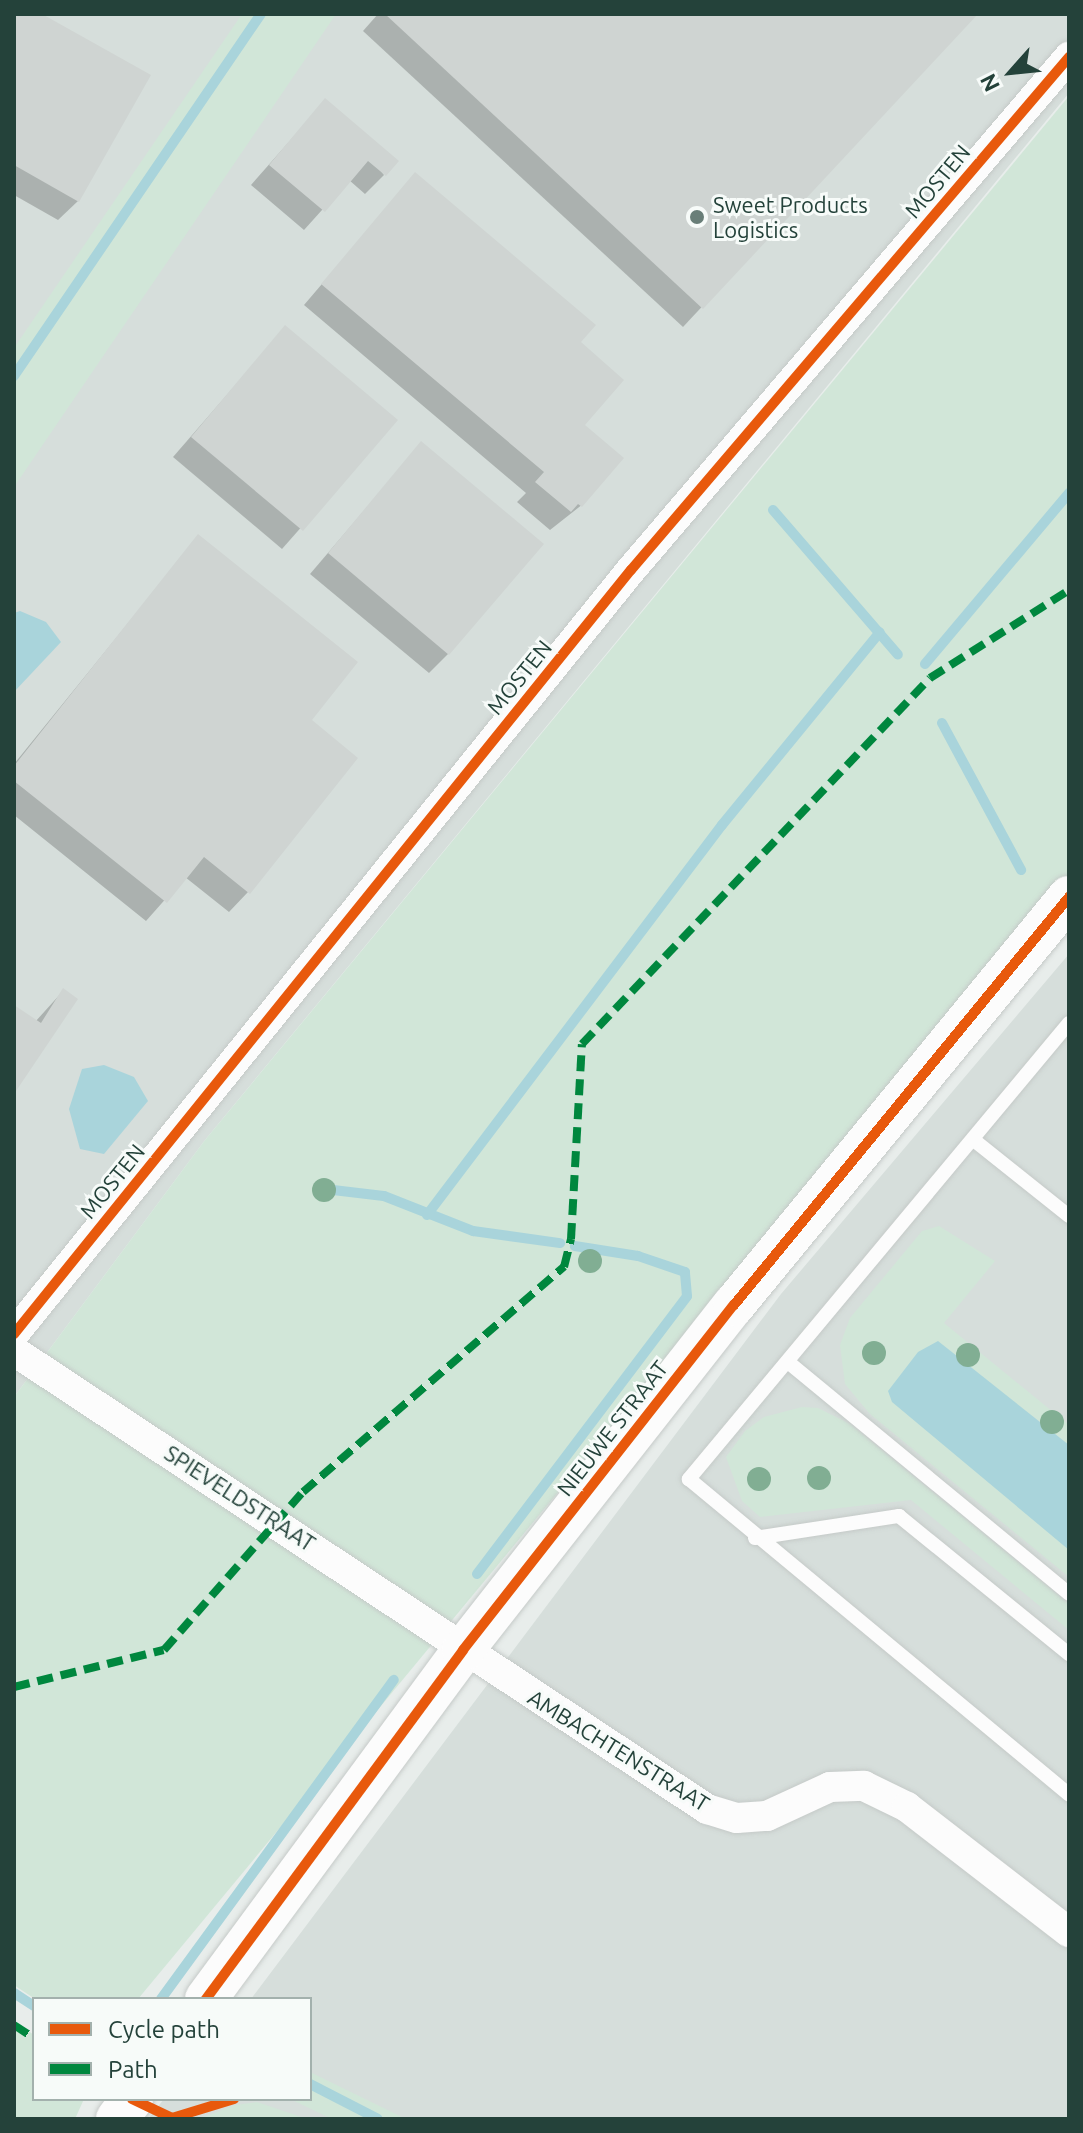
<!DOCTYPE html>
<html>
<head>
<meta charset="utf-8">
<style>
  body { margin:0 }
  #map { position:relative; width:1083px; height:2133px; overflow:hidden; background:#e8edeb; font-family:Ubuntu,sans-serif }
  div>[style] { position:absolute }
  .built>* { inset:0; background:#d6dedb }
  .green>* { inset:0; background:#d1e6d8 }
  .water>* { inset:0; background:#a9d4db }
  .shadow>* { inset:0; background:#0003 }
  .stream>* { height:10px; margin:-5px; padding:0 5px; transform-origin:5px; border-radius:5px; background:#a9d4db }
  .building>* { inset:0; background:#cfd4d2 }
  .roads { filter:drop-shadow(0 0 2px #c5cac8) drop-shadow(0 0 2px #c5cac8) }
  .lane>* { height:14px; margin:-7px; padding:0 7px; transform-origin:7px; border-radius:7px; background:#fcfcfc }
  .street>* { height:30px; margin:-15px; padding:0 15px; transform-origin:15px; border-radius:15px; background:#fcfcfc }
  .secondary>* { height:42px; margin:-21px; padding:0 21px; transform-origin:21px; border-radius:21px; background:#fcfcfc }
  .quiet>* { height:8px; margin-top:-4px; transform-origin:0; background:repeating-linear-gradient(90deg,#00873e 0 16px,transparent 0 24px) }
  .cycleway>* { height:10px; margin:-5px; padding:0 5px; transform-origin:5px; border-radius:5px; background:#e8590c }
  .trees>* { width:24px; height:24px; margin:-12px; border-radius:50%; background:#81ae93 }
  .dots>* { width:22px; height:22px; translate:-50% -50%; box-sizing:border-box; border:4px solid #f7fbf9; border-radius:50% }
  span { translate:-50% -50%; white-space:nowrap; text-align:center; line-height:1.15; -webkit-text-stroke:6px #f7fbf9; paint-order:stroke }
  .street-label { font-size:22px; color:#24423a }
  .poi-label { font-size:22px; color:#24423a }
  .left { translate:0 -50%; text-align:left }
  .frame { position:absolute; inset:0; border:16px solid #24423a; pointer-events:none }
  .legend { position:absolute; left:32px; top:1997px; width:280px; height:104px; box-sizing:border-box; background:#f7fbf9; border:2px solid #a3b1ad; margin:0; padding:10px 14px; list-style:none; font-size:24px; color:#24423a }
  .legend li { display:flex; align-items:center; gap:16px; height:40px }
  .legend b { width:40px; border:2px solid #a3b1ad }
  .north { position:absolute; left:971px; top:32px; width:80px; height:80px; -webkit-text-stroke:6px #f7fbf9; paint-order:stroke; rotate:243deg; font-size:22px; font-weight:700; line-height:32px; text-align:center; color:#24423a }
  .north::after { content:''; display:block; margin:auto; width:28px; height:36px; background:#24423a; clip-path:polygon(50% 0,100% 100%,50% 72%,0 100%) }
</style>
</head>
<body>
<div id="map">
  <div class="built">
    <i style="clip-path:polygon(14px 14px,1069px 14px,1069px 93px,205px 1140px,14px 1397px)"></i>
    <i style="clip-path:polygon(1069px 954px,1069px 2119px,148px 2119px,164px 2099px,310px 2099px,310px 1999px,251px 1999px,781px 1294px)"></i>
  </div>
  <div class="green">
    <i style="clip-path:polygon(242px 14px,336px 14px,14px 487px,14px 348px)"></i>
    <i style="clip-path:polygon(1069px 96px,1069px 876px,138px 1999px,35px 1999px,14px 1985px,14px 1397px,205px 1140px)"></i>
    <i style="clip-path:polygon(939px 1226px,995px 1261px,944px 1323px,1069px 1425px,1069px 1577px,870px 1414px,845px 1384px,840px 1345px,850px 1318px,922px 1231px)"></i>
    <i style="clip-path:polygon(802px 1407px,818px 1408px,850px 1424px,1069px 1604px,1069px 1630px,911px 1500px,760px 1517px,742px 1501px,726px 1457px,745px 1431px,764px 1417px)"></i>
    <i style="clip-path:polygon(14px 2021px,34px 2035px,34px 2099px,84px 2099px,75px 2119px,14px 2119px)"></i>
    <i style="clip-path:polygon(310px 2072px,406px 2119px,332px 2119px,290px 2099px,310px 2099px)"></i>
    <i style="clip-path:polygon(257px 2102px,307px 2119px,199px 2119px,235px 2105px)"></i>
  </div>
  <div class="water">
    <i style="clip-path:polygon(20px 611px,46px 622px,61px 642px,14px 692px,14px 613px)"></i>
    <i style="clip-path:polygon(104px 1065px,134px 1077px,148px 1101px,104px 1154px,80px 1149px,69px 1109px,82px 1069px)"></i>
    <i style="clip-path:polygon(938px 1341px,1069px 1445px,1069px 1550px,892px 1402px,888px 1391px,918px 1352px)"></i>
  </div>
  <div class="shadow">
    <i style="clip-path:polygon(14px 14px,38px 14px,78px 201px,58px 220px,14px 195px)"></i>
    <i style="clip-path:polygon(378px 14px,975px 14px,683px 327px,363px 31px)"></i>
    <i style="clip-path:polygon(325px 101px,384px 175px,365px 194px,349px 180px,304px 230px,251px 185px)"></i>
    <i style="clip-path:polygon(415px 175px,578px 342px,583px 504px,550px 530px,517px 502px,526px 493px,304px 305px)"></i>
    <i style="clip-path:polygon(285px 328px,395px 421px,282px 549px,173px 457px)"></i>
    <i style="clip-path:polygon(421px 444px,448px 654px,429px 673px,310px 574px)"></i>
    <i style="clip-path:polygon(198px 537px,309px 720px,248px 892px,229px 912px,185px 877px,146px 921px,14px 815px,14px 764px)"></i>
    <i style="clip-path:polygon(63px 991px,14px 1091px,14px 1007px,35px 1022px)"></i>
  </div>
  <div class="stream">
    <i style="left:14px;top:376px;width:438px;rotate:-55.7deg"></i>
    <i style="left:773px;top:510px;width:191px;rotate:49.2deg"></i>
    <i style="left:925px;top:664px;width:224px;rotate:-49.9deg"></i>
    <i style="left:942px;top:723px;width:167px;rotate:61.7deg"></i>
    <i style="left:333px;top:1190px;width:51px;rotate:6.7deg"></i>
    <i style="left:384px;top:1196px;width:96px;rotate:21.5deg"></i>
    <i style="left:473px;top:1231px;width:88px;rotate:7.9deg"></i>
    <i style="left:427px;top:1215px;width:489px;rotate:-52.9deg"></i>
    <i style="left:722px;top:825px;width:249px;rotate:-50.7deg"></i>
    <i style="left:477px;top:1574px;width:348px;rotate:-52.9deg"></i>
    <i style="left:687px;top:1296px;width:24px;rotate:-95deg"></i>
    <i style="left:685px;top:1272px;width:50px;rotate:-161.2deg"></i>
    <i style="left:638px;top:1256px;width:64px;rotate:-171deg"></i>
    <i style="left:14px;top:1993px;width:24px;rotate:33deg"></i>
    <i style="left:161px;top:1999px;width:395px;rotate:-53.9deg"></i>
    <i style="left:310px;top:2084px;width:76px;rotate:27.2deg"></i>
  </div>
  <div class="building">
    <i style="clip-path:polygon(14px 14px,42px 14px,151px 75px,79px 202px,14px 165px)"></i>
    <i style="clip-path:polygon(385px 14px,978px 14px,703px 309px)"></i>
    <i style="clip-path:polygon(325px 98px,399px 161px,386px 176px,368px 161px,325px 212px,269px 165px)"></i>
    <i style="clip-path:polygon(415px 172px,596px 325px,581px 342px,624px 380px,585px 425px,624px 458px,582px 507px,578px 504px,571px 512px,535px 482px,544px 472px,321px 284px)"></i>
    <i style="clip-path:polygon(285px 325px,398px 420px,303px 531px,191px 437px)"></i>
    <i style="clip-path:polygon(421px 441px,544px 544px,449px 655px,328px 553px)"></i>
    <i style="clip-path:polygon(198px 534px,358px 662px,312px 720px,358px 758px,250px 894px,204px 857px,167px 903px,14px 781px,14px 766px)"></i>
    <i style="clip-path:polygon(63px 988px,78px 999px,14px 1094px,14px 1005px,41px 1023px)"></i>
  </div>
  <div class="roads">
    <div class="lane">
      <i style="left:1069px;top:1023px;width:594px;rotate:129.81deg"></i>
      <i style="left:689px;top:1479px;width:494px;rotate:39.7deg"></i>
      <i style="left:975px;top:1141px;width:120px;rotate:38.6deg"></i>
      <i style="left:788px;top:1362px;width:364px;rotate:39.5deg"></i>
      <i style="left:755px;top:1538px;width:146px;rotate:-8.7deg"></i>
      <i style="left:899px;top:1516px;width:219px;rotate:39.1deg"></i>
    </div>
    <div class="street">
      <i style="left:14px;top:1334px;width:982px;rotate:-51.08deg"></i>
      <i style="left:631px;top:570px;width:675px;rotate:-49.51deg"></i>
      <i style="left:14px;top:1351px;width:831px;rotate:33.46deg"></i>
      <i style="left:707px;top:1809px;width:31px;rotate:17deg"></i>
      <i style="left:737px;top:1818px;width:30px;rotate:-4deg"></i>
      <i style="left:767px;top:1816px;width:69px;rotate:-24.7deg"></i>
      <i style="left:830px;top:1787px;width:34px;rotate:-2deg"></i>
      <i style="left:864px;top:1786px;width:48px;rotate:26deg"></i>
      <i style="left:907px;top:1807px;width:205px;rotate:37.7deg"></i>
    </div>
    <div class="secondary">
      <i style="left:206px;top:1999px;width:433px;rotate:-53.6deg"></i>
      <i style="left:463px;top:1650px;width:439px;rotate:-51.9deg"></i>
      <i style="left:734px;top:1305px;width:528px;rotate:-50.61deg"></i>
      <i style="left:117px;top:2119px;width:25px;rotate:-53deg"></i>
    </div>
  </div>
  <div class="quiet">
    <i style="left:14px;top:1687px;width:154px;rotate:-13.9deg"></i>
    <i style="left:164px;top:1650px;width:210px;rotate:-48.7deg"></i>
    <i style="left:303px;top:1492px;width:345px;rotate:-40.8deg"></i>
    <i style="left:564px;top:1267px;width:29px;rotate:-76deg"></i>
    <i style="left:571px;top:1239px;width:195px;rotate:-86.8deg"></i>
    <i style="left:582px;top:1044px;width:505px;rotate:-46.44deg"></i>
    <i style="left:930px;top:678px;width:165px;rotate:-32.3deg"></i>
    <i style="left:14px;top:2025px;width:24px;rotate:33deg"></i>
  </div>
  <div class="cycleway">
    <i style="left:14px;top:1334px;width:982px;rotate:-51.08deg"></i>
    <i style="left:631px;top:570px;width:675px;rotate:-49.51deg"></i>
    <i style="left:206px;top:1999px;width:433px;rotate:-53.6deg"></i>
    <i style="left:463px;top:1650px;width:439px;rotate:-51.9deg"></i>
    <i style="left:734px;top:1305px;width:528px;rotate:-50.61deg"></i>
    <i style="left:132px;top:2099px;width:44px;rotate:25.4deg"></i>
    <i style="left:172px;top:2118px;width:65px;rotate:-17deg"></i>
  </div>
  <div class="trees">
    <i style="left:324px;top:1190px"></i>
    <i style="left:590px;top:1261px"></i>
    <i style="left:874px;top:1353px"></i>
    <i style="left:968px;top:1355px"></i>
    <i style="left:1052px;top:1422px"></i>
    <i style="left:819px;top:1478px"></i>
    <i style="left:759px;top:1479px"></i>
  </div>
  <div class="dots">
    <i style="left:697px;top:217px;background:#697e78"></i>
  </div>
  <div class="street-label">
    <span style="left:937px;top:181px;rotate:-50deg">MOSTEN</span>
    <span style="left:519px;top:677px;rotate:-51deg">MOSTEN</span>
    <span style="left:112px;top:1181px;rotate:-51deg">MOSTEN</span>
    <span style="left:612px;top:1428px;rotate:-52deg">NIEUWE STRAAT</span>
    <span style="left:240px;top:1498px;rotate:33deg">SPIEVELDSTRAAT</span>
    <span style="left:619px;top:1750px;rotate:32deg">AMBACHTENSTRAAT</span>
  </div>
  <div class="poi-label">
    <span class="left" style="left:713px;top:217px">Sweet Products<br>Logistics</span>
  </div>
  <div class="frame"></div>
  <ul class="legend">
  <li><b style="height:10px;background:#e8590c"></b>Cycle path</li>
  <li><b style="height:10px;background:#00873e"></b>Path</li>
  </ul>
  <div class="north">N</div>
</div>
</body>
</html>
